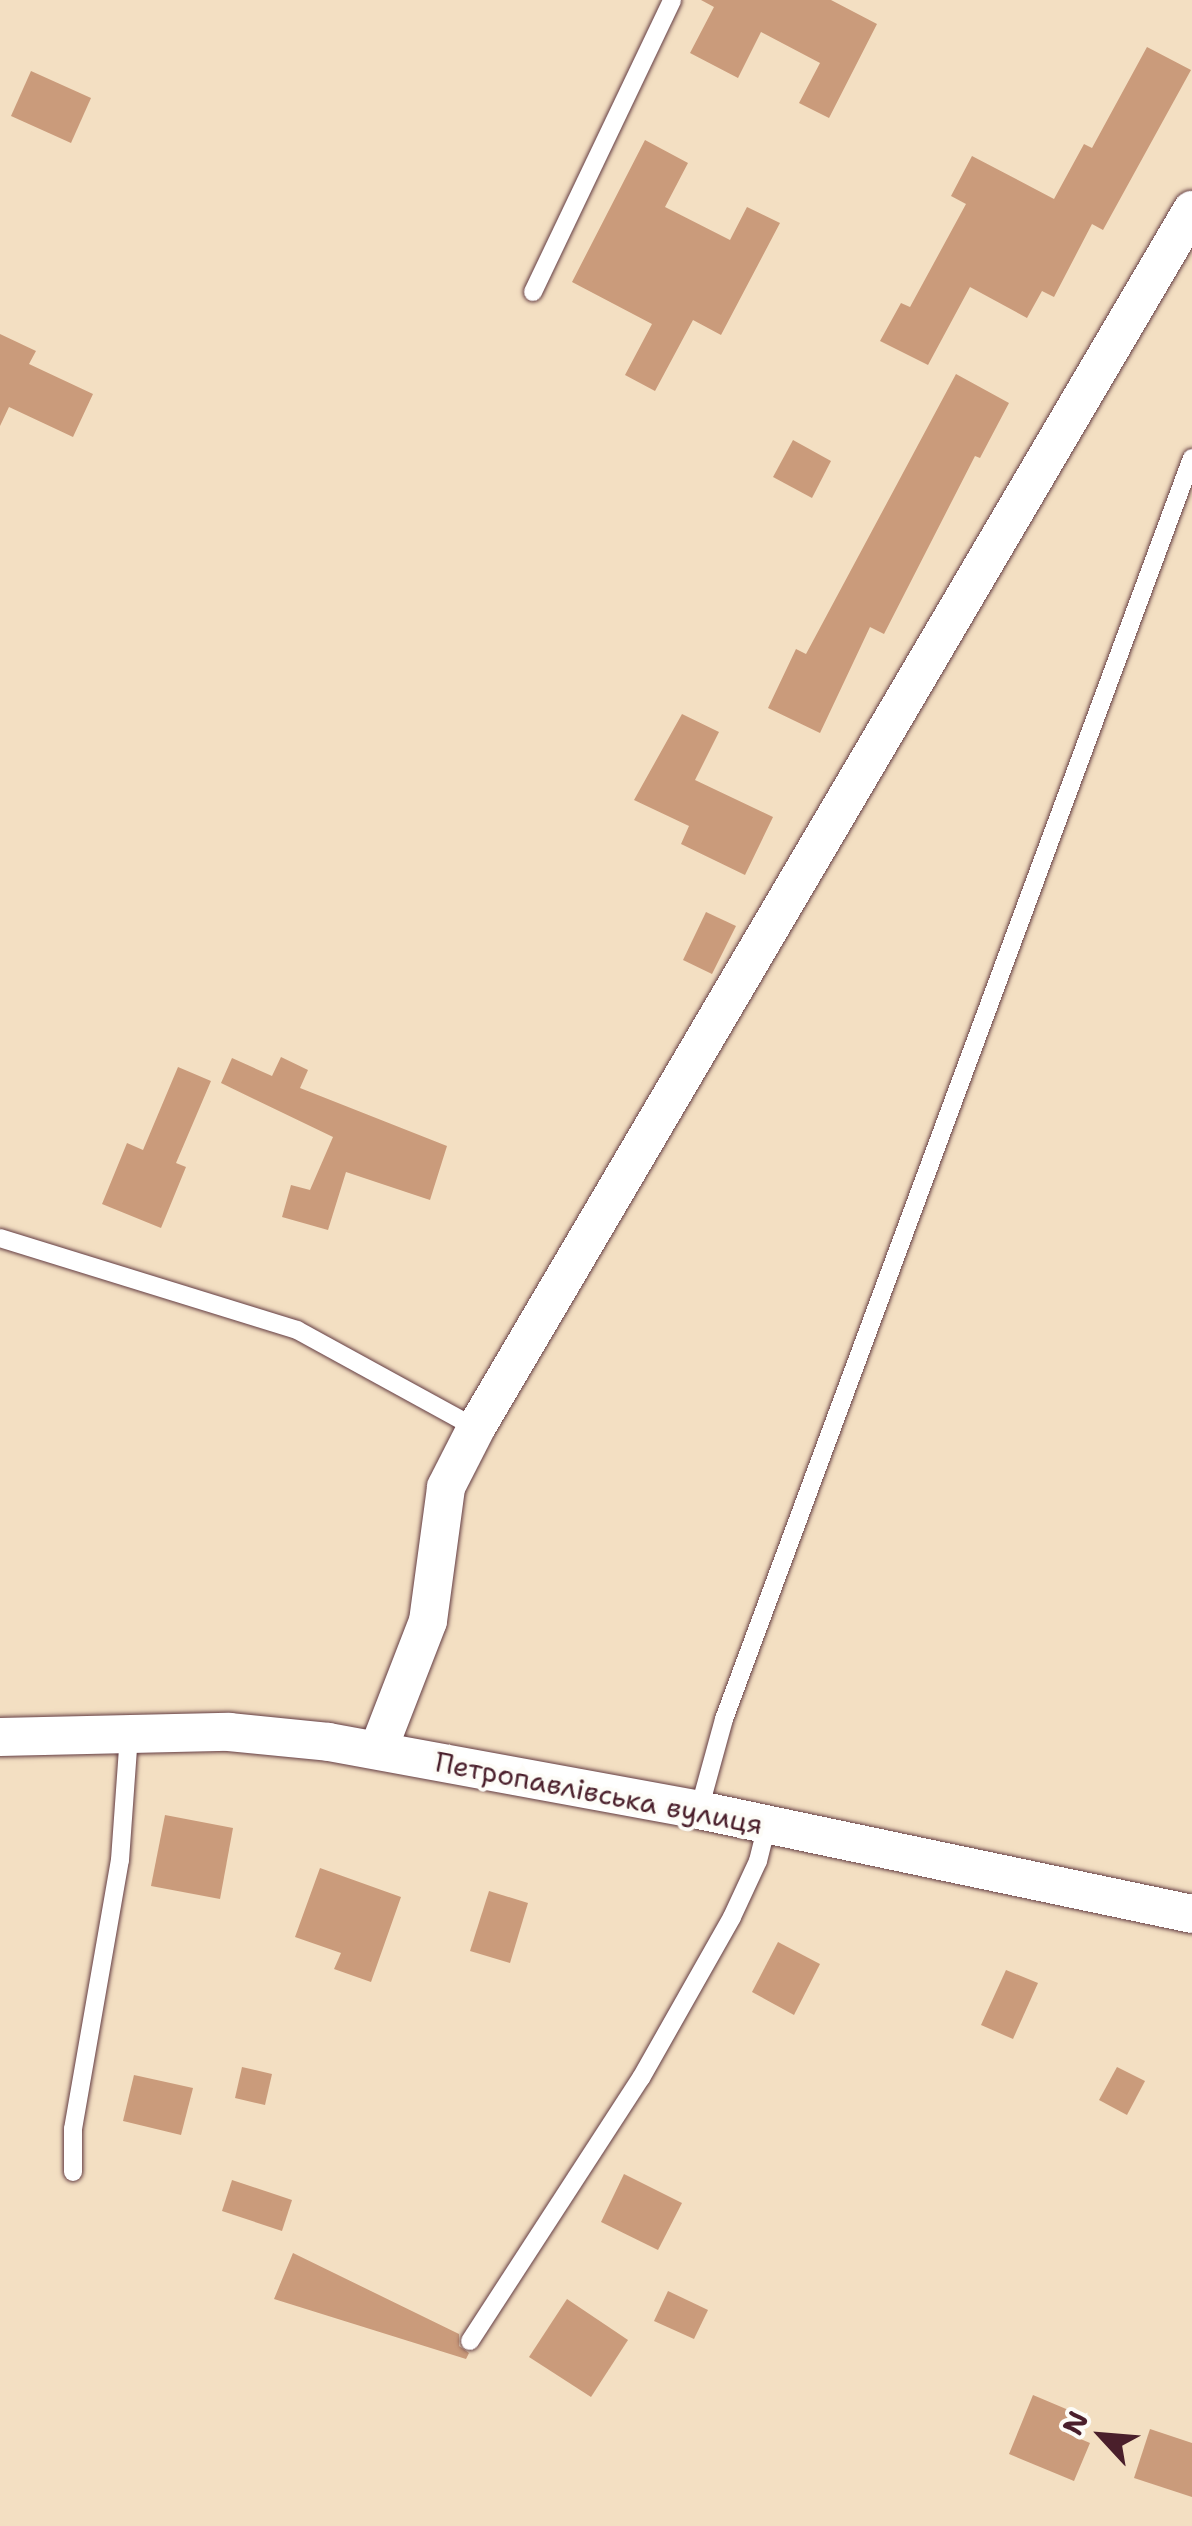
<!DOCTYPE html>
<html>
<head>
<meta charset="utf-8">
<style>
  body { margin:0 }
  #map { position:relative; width:1192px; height:2526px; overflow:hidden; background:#f3dfc2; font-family:"Shantell Sans",sans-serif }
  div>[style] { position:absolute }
  .building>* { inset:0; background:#ca9b7b }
  .roads { filter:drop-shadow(0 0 2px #633c42) drop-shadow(0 0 2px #633c42) }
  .service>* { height:18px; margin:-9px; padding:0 9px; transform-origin:9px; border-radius:9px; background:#fff }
  .minor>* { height:38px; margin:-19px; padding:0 19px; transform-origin:19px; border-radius:19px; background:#fff }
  span { translate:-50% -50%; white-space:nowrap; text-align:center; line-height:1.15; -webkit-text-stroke:8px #fdfcf7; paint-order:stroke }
  .street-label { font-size:28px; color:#4a1f2b }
  .north { position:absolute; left:1052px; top:2386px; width:100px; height:100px; -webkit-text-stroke:8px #fdfcf7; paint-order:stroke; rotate:296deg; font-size:28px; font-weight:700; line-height:40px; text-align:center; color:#4a1f2b }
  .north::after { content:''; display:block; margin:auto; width:35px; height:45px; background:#4a1f2b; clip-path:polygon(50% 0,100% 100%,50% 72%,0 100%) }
</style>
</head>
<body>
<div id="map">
  <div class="building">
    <i style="clip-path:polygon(701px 0,831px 0,877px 24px,829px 118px,799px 103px,820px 63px,761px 32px,738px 78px,690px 53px,714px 7px)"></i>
    <i style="clip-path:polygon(1147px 47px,1191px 70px,1103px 230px,1092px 224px,1054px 297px,1042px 291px,1027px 318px,970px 287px,928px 365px,880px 341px,901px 303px,910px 307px,966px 204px,951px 196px,972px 156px,1054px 199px,1084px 144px,1092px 148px)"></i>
    <i style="clip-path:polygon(31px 71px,91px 98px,71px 143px,11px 116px)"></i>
    <i style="clip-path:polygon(645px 140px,688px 163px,665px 207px,730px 240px,747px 207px,780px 223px,721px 335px,693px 320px,655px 391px,625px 375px,652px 324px,572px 282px)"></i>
    <i style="clip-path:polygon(0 334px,36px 351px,29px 364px,93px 394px,73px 437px,9px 407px,0 426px)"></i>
    <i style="clip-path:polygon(956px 374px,1009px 403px,980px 458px,975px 456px,884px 634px,870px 627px,820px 733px,768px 708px,796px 649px,806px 654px)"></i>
    <i style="clip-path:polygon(793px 440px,831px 461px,812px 498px,773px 477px)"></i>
    <i style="clip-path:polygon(682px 714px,719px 732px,695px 780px,773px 817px,745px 875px,681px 844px,689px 826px,634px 800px)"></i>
    <i style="clip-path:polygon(706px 912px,736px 926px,712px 974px,683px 960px)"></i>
    <i style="clip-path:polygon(281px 1057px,308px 1070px,300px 1088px,447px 1146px,430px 1200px,346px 1172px,328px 1230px,282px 1217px,291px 1185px,310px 1190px,333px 1137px,221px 1083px,232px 1058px,272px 1076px)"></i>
    <i style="clip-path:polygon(178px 1067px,211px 1081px,176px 1163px,186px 1167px,161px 1228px,102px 1204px,127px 1143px,143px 1150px)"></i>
    <i style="clip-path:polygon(165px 1815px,233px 1828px,220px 1899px,151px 1886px)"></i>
    <i style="clip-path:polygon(320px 1868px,401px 1897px,371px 1982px,334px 1969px,341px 1953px,295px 1937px)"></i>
    <i style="clip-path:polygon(489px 1891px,528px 1903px,510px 1963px,470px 1951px)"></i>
    <i style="clip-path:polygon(778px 1942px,820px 1964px,794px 2015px,752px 1992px)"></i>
    <i style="clip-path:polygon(1006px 1970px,1038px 1983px,1013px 2039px,981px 2025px)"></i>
    <i style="clip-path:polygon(242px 2067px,272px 2074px,265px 2105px,235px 2098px)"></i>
    <i style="clip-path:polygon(1117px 2067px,1145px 2081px,1127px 2115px,1099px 2100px)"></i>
    <i style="clip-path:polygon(134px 2075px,193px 2088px,181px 2135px,123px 2121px)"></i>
    <i style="clip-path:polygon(624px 2174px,682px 2203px,658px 2250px,601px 2222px)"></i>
    <i style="clip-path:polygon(232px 2180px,292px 2200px,282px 2231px,222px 2211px)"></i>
    <i style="clip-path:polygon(293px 2253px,459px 2334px,459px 2346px,469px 2353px,466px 2359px,274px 2299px)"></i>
    <i style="clip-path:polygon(668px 2291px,708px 2310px,694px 2339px,654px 2321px)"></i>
    <i style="clip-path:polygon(567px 2299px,628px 2340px,591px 2397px,529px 2357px)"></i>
    <i style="clip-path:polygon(1033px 2395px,1078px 2414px,1069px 2434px,1090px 2443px,1074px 2481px,1009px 2454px)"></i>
    <i style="clip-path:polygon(1150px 2429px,1192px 2443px,1192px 2497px,1134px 2478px)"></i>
  </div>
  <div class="roads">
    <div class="service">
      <i style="left:533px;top:292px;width:323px;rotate:-64.5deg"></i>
      <i style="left:0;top:1238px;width:311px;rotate:17.2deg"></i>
      <i style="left:297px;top:1330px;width:204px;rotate:28.7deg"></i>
      <i style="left:699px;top:1810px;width:94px;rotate:-74.6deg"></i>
      <i style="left:724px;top:1719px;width:1345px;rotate:-69.64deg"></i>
      <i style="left:73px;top:2172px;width:43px;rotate:-90deg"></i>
      <i style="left:73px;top:2129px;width:273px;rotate:-80.1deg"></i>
      <i style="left:120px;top:1860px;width:127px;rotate:-85.9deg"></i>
      <i style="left:470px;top:2341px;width:314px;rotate:-57deg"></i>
      <i style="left:641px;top:2078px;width:185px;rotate:-60.5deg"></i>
      <i style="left:732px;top:1917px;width:62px;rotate:-65.1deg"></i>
      <i style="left:758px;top:1861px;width:37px;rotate:-76deg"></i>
    </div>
    <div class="minor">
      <i style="left:0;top:1737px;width:229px;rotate:-1.3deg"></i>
      <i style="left:229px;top:1732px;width:100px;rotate:5.7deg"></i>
      <i style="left:329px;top:1742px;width:376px;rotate:10.4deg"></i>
      <i style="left:699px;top:1810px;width:504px;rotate:11.91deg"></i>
      <i style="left:378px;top:1750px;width:138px;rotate:-68.8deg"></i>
      <i style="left:428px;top:1621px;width:135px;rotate:-82.3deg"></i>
      <i style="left:446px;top:1487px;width:66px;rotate:-63deg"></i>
      <i style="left:476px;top:1428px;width:1413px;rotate:-59.55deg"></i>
    </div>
  </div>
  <div class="street-label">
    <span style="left:599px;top:1793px;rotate:11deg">Петропавлівська вулиця</span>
  </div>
  <div class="north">N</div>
</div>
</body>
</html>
